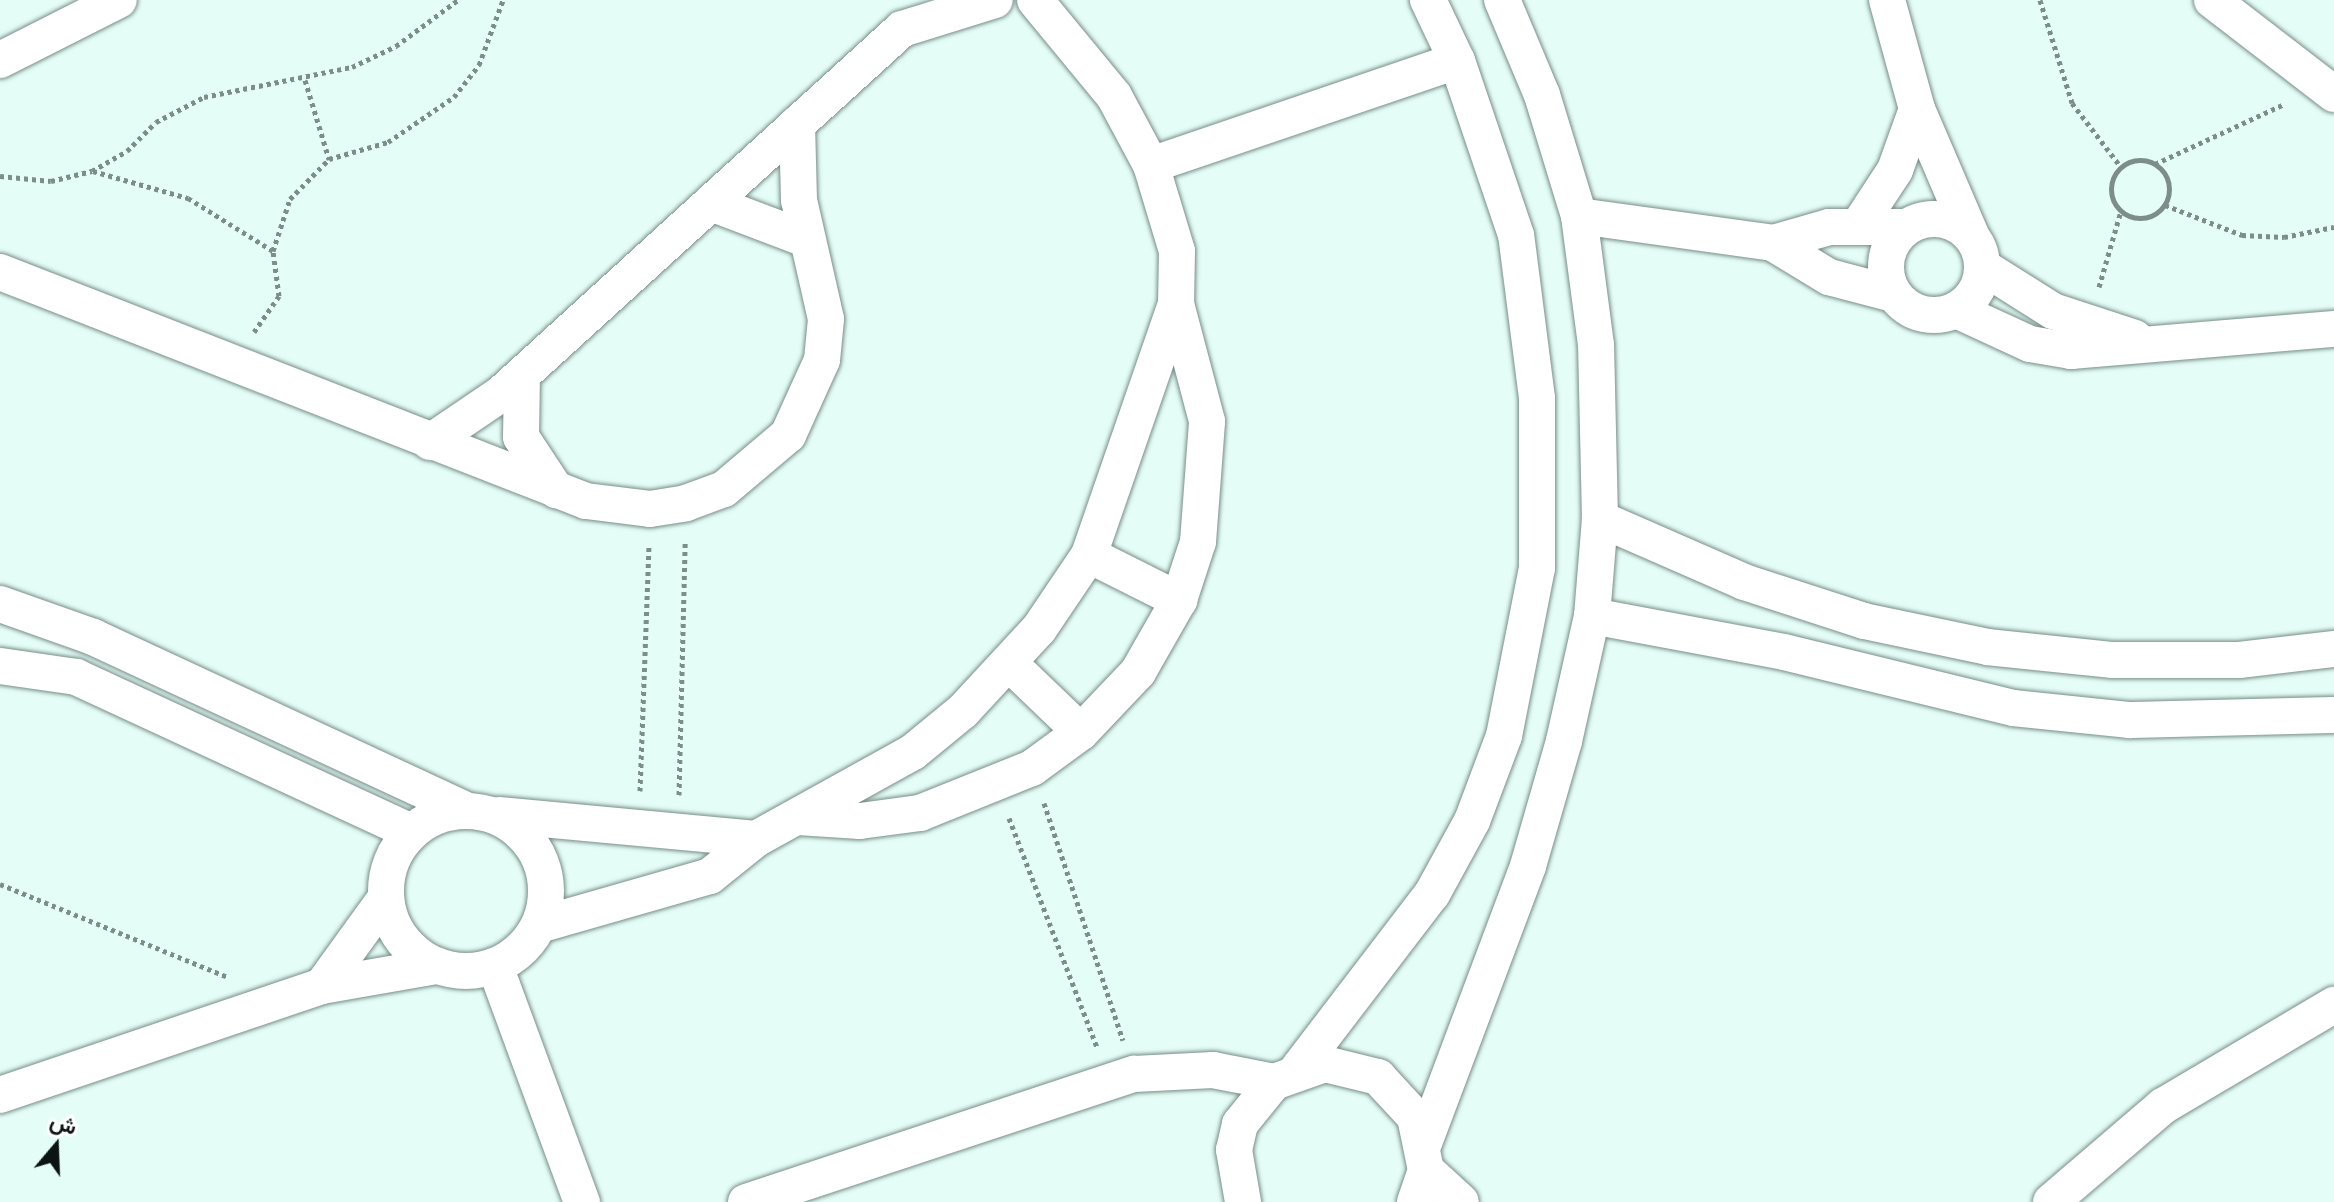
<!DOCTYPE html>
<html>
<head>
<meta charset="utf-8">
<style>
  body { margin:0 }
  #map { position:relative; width:2334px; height:1202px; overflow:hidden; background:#e5fdf7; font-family:"IBM Plex Sans",Vazirmatn,sans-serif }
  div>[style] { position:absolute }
  .path>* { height:5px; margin-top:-2.5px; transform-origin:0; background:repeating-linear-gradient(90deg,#7d8d89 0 4px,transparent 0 8px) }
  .path>.ring { margin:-2.5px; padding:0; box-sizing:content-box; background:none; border:5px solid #7d8d89; border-radius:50% }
  .roads { filter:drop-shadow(0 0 2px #788d88) drop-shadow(0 0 2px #788d88) }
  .street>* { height:36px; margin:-18px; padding:0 18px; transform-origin:18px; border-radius:18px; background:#fff }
  .street>.ring { margin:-18px; padding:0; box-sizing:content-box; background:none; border:36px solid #fff; border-radius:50% }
  span { translate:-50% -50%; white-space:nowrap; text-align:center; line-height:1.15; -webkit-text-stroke:7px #fff; paint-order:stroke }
  .north { position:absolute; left:16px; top:1106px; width:80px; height:80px; -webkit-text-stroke:6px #fff; paint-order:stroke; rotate:19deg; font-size:22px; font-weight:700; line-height:32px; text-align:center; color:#0b1412 }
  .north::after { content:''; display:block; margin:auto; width:28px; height:36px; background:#0b1412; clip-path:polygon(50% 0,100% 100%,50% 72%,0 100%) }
</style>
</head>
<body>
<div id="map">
  <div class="path">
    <i style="left:2040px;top:0;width:108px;rotate:72.7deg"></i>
    <i style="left:2072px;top:103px;width:81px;rotate:52.6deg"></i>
    <i style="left:305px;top:80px;width:83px;rotate:73.1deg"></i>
    <i class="ring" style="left:2111px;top:160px;width:53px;height:53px"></i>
    <i style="left:2155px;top:164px;width:142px;rotate:-24.9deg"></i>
    <i style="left:93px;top:171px;width:99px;rotate:15.9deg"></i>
    <i style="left:188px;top:198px;width:100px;rotate:31.9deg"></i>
    <i style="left:0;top:176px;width:51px;rotate:5.6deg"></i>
    <i style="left:51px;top:181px;width:42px;rotate:-13.7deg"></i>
    <i style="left:92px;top:171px;width:40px;rotate:-29.7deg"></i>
    <i style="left:127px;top:151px;width:41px;rotate:-45deg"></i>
    <i style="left:156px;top:122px;width:54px;rotate:-27.5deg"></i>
    <i style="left:204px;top:97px;width:151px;rotate:-11.5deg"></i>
    <i style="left:352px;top:67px;width:49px;rotate:-25.5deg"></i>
    <i style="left:396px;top:46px;width:77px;rotate:-36.6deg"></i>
    <i style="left:2165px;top:205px;width:83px;rotate:21.3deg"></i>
    <i style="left:2242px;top:235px;width:42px;rotate:2.7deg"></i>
    <i style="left:2284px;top:237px;width:51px;rotate:-11.3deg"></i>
    <i style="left:2099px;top:287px;width:79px;rotate:-73.9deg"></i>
    <i style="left:254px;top:332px;width:44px;rotate:-55.2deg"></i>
    <i style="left:279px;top:296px;width:45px;rotate:-97.6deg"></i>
    <i style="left:273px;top:251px;width:55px;rotate:-71.9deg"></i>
    <i style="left:290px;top:199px;width:56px;rotate:-45.7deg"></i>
    <i style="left:329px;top:159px;width:61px;rotate:-16.1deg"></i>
    <i style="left:388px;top:142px;width:80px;rotate:-34.3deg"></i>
    <i style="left:454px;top:97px;width:41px;rotate:-52deg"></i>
    <i style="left:479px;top:65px;width:69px;rotate:-69.7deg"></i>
    <i style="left:640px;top:791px;width:245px;rotate:-87.9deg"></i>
    <i style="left:679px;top:795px;width:254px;rotate:-88.6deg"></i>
    <i style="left:1044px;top:803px;width:250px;rotate:71.6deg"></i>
    <i style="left:1009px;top:818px;width:245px;rotate:69deg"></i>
    <i style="left:0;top:884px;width:246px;rotate:22.2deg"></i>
  </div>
  <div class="roads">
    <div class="street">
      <i style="left:1887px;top:0;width:113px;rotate:74.6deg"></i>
      <i style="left:1917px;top:109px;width:137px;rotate:66.8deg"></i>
      <i style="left:2212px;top:0;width:154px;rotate:37.6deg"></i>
      <i style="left:0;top:60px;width:133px;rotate:-26.8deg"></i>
      <i style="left:1151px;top:165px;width:323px;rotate:-18.8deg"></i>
      <i style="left:711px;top:203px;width:102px;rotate:20.8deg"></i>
      <i style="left:1579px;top:216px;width:196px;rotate:7.9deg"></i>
      <i style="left:1773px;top:243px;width:66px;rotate:31.3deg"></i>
      <i style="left:1829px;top:277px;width:66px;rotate:14.9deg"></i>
      <i class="ring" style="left:1886px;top:219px;width:60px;height:60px"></i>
      <i style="left:1859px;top:225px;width:66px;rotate:-56.8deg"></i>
      <i style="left:1895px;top:170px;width:65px;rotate:-70.2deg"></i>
      <i style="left:1773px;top:243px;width:58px;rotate:-15.9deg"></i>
      <i style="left:1829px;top:227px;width:76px"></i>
      <i style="left:1983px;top:267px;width:83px;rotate:32.2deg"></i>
      <i style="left:2053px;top:311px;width:86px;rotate:18.2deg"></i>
      <i style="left:0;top:272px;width:629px;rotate:21.34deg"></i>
      <i style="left:586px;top:501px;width:64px;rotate:7.1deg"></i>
      <i style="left:650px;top:509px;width:36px;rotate:-9deg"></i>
      <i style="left:686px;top:503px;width:40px;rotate:-20.2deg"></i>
      <i style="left:724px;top:489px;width:84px;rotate:-40.2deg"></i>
      <i style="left:788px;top:435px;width:82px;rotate:-65.6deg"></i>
      <i style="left:822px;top:360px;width:41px;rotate:-84.4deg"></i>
      <i style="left:826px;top:319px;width:122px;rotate:-102.8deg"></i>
      <i style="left:799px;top:200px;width:76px;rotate:-91.5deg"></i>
      <i style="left:1956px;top:310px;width:81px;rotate:24.7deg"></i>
      <i style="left:2030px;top:344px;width:42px;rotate:9.7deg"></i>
      <i style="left:2071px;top:351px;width:264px;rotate:-4.8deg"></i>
      <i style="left:522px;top:375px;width:62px;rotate:90.9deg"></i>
      <i style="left:521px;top:437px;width:64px;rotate:56.6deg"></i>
      <i style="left:430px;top:442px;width:86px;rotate:-34.1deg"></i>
      <i style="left:501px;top:394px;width:542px;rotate:-42.31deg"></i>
      <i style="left:902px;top:29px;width:97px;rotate:-17.3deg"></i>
      <i style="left:1600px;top:519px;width:157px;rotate:23.6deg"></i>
      <i style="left:1744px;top:582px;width:126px;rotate:18deg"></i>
      <i style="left:1864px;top:621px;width:126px;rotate:11.9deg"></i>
      <i style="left:1987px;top:647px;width:127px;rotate:5.9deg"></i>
      <i style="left:2113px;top:660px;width:126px"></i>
      <i style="left:2239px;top:660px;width:96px;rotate:-6.6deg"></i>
      <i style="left:1089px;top:555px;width:101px;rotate:26.6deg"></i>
      <i style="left:0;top:604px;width:99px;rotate:19.5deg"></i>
      <i style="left:93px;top:637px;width:411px;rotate:24.9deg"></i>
      <i style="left:1592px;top:616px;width:195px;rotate:10.6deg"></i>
      <i style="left:1784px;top:652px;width:236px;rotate:13.7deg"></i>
      <i style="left:2013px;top:708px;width:118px;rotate:5.9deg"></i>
      <i style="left:2130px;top:720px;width:204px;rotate:-1.4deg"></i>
      <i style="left:1010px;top:664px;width:98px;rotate:43.8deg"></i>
      <i style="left:0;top:666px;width:77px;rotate:8.2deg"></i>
      <i style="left:76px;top:677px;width:369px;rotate:24.8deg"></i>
      <i class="ring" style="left:386px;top:811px;width:124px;height:124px"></i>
      <i style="left:499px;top:815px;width:258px;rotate:5.3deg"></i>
      <i style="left:798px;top:817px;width:62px;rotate:3.7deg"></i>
      <i style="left:860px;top:821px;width:61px;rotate:-7.6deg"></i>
      <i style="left:920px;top:813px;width:121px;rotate:-21.9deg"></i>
      <i style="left:1032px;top:768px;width:61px;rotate:-36.3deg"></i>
      <i style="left:1081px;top:732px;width:83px;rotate:-46.5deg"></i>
      <i style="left:1138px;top:672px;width:83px;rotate:-60.3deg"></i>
      <i style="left:1179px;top:600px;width:61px;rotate:-71.9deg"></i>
      <i style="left:1198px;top:542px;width:121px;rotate:-85.7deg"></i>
      <i style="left:1207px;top:421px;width:121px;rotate:-104.8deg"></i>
      <i style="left:1176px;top:304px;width:53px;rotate:-88.9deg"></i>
      <i style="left:1177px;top:251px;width:90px;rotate:-106.8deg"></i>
      <i style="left:1151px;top:165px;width:78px;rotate:-118.2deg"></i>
      <i style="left:1114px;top:96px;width:124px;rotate:-129.5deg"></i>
      <i style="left:539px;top:925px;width:178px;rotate:-16deg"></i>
      <i style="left:710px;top:876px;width:59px;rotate:-38.8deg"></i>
      <i style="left:756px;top:839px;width:179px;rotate:-29deg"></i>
      <i style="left:913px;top:752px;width:65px;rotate:-39.4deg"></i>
      <i style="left:963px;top:711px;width:112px;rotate:-47.2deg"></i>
      <i style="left:1039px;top:629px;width:89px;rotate:-56deg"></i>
      <i style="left:1089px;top:555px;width:266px;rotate:-70.9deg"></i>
      <i style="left:495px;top:966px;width:252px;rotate:69.8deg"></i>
      <i style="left:322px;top:986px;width:107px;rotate:-54.1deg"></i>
      <i style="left:1298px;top:1069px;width:220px;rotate:-52.6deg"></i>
      <i style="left:1432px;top:894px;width:83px;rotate:-61.3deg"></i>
      <i style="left:1472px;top:821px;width:91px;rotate:-69.4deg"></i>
      <i style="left:1504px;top:736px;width:171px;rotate:-78.9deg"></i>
      <i style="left:1537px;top:568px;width:170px;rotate:-90deg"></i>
      <i style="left:1537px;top:398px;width:164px;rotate:-97.3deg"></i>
      <i style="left:1516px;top:235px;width:184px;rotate:-108.7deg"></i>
      <i style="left:1457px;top:61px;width:68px;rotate:-115.4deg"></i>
      <i style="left:0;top:1095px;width:340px;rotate:-18.7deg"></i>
      <i style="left:322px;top:986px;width:117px;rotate:-9.9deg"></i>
      <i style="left:1424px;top:1143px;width:296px;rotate:-69.4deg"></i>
      <i style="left:1528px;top:866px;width:130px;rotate:-73.9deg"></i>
      <i style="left:1564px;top:741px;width:128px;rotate:-77.4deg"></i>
      <i style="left:1592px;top:616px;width:97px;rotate:-85.3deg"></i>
      <i style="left:1600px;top:519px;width:174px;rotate:-91.3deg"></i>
      <i style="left:1596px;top:345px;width:130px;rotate:-97.5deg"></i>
      <i style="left:1579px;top:216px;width:127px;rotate:-107deg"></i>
      <i style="left:1542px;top:95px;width:103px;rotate:-112.8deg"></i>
      <i style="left:1426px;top:1170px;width:47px;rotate:42.4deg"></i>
      <i style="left:746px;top:1202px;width:409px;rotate:-18.3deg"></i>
      <i style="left:1134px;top:1074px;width:79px;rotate:-2.9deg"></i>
      <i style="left:1213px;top:1070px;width:62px;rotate:11.1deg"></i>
      <i style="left:1243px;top:1202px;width:53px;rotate:-99.8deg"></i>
      <i style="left:1234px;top:1150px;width:27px;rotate:-77deg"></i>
      <i style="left:1240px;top:1124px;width:54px;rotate:-51deg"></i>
      <i style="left:1274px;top:1082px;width:54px;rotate:-19.4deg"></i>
      <i style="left:1325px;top:1064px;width:55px;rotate:13.8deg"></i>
      <i style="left:1378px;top:1077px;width:54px;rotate:47.2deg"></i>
      <i style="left:1415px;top:1117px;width:54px;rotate:78.3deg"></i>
      <i style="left:1426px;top:1170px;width:34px;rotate:109deg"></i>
      <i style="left:2051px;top:1202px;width:148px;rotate:-40.6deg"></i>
      <i style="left:2163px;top:1106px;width:199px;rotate:-30.6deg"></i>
    </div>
  </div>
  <div class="north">ش</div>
</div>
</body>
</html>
